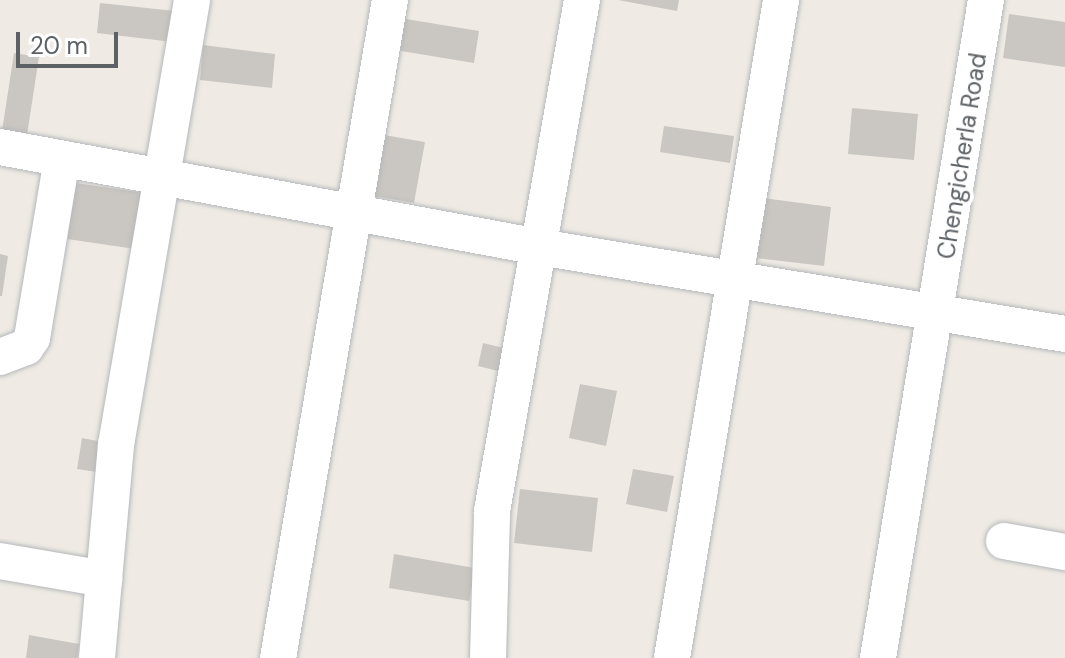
<!DOCTYPE html>
<html>
<head>
<meta charset="utf-8">
<style>
  body { margin:0 }
  #map { position:relative; width:1065px; height:658px; overflow:hidden; background:#efebe4; font-family:"DM Sans",sans-serif }
  div>[style] { position:absolute }
  .building>* { inset:0; background:#cac6c1 }
  .roads { filter:drop-shadow(0 0 2px #b4b8bb) drop-shadow(0 0 2px #b4b8bb) }
  .street>* { height:36px; margin:-18px; padding:0 18px; transform-origin:18px; border-radius:18px; background:#fff }
  span { translate:-50% -50%; white-space:nowrap; text-align:center; line-height:1.15; -webkit-text-stroke:8px #fff; paint-order:stroke }
  .street-label { font-size:24px; color:#5c6165 }
  .scale { position:absolute; left:16px; top:32px; width:102px; height:36px; box-sizing:border-box; border:4px solid #5c6165; border-top:0; padding-left:10px; font-size:24px; line-height:28px; white-space:nowrap; color:#5c6165; -webkit-text-stroke:6px #fff; paint-order:stroke }
</style>
</head>
<body>
<div id="map">
  <div class="building">
    <i style="clip-path:polygon(618px 0,679px 0,677px 11px)"></i>
    <i style="clip-path:polygon(100px 3px,175px 11px,173px 42px,97px 33px)"></i>
    <i style="clip-path:polygon(1009px 14px,1065px 22px,1065px 67px,1003px 58px)"></i>
    <i style="clip-path:polygon(400px 18px,479px 31px,474px 63px,395px 50px)"></i>
    <i style="clip-path:polygon(203px 45px,275px 54px,272px 88px,200px 80px)"></i>
    <i style="clip-path:polygon(14px 53px,39px 57px,27px 135px,2px 131px)"></i>
    <i style="clip-path:polygon(852px 108px,918px 114px,914px 160px,848px 154px)"></i>
    <i style="clip-path:polygon(664px 126px,734px 136px,730px 163px,660px 152px)"></i>
    <i style="clip-path:polygon(384px 135px,425px 142px,414px 203px,374px 196px)"></i>
    <i style="clip-path:polygon(76px 183px,144px 193px,135px 249px,67px 239px)"></i>
    <i style="clip-path:polygon(763px 198px,831px 207px,824px 266px,756px 258px)"></i>
    <i style="clip-path:polygon(0 254px,8px 256px,2px 296px,0 296px)"></i>
    <i style="clip-path:polygon(483px 343px,508px 349px,502px 372px,478px 366px)"></i>
    <i style="clip-path:polygon(580px 384px,617px 391px,606px 446px,569px 438px)"></i>
    <i style="clip-path:polygon(82px 438px,108px 443px,103px 473px,77px 469px)"></i>
    <i style="clip-path:polygon(633px 469px,674px 476px,667px 512px,626px 504px)"></i>
    <i style="clip-path:polygon(520px 489px,598px 498px,592px 552px,514px 543px)"></i>
    <i style="clip-path:polygon(394px 554px,475px 568px,469px 601px,389px 588px)"></i>
    <i style="clip-path:polygon(29px 635px,79px 644px,77px 658px,26px 658px)"></i>
  </div>
  <div class="roads">
    <div class="street">
      <i style="left:0;top:147px;width:548px;rotate:10.51deg"></i>
      <i style="left:539px;top:247px;width:533px;rotate:9.39deg"></i>
      <i style="left:0;top:357px;width:28px;rotate:-21deg"></i>
      <i style="left:26px;top:347px;width:11px;rotate:-56deg"></i>
      <i style="left:32px;top:338px;width:181px;rotate:-80.5deg"></i>
      <i style="left:1004px;top:541px;width:62px;rotate:10.2deg"></i>
      <i style="left:0;top:561px;width:106px;rotate:9.8deg"></i>
      <i style="left:97px;top:658px;width:214px;rotate:-84.9deg"></i>
      <i style="left:116px;top:445px;width:451px;rotate:-80.3deg"></i>
      <i style="left:278px;top:658px;width:667px;rotate:-80.34deg"></i>
      <i style="left:488px;top:658px;width:147px;rotate:-88.4deg"></i>
      <i style="left:492px;top:511px;width:519px;rotate:-80.01deg"></i>
      <i style="left:672px;top:658px;width:667px;rotate:-80.59deg"></i>
      <i style="left:878px;top:658px;width:667px;rotate:-80.68deg"></i>
    </div>
  </div>
  <div class="street-label">
    <span style="left:962px;top:156px;rotate:-81deg">Chengicherla Road</span>
  </div>
  <div class="scale">20 m</div>
</div>
</body>
</html>
